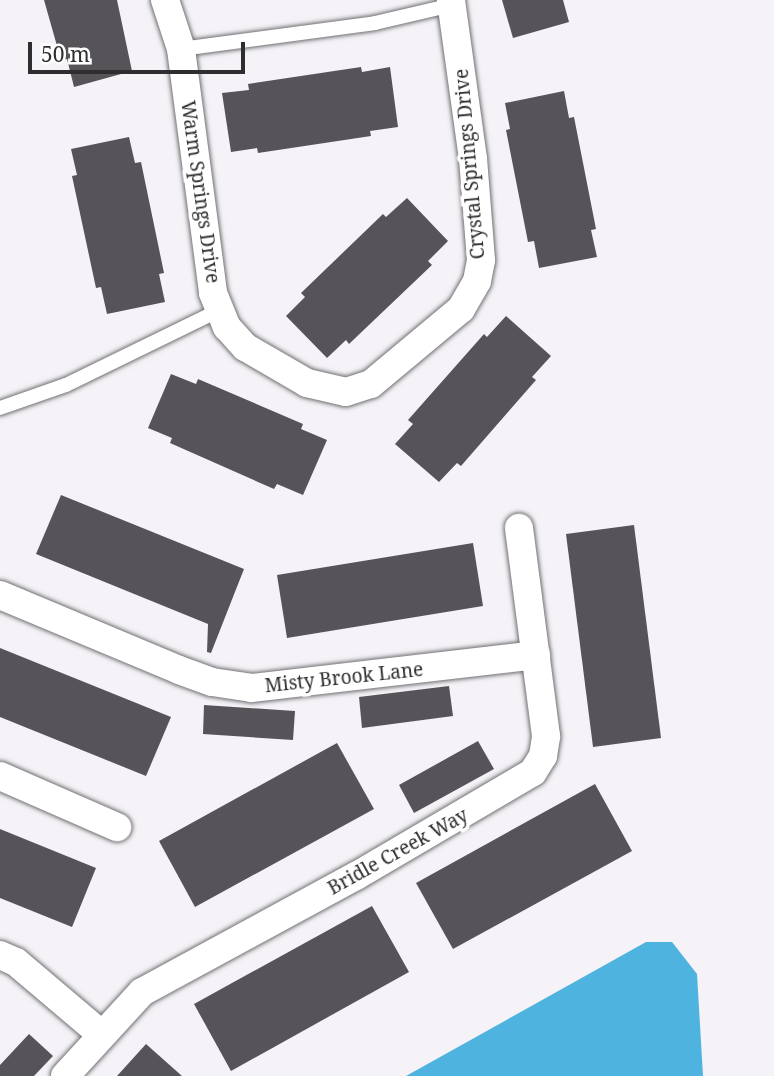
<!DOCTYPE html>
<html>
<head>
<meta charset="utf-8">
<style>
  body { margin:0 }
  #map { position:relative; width:774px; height:1076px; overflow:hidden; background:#f5f3f7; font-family:"Noto Serif",serif }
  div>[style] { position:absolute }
  .water>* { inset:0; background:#4fb3df }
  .building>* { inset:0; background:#565458 }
  .roads { filter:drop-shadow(0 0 2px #727074) drop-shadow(0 0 2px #727074) }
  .service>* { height:14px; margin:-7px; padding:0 7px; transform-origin:7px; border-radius:7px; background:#fff }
  .minor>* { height:28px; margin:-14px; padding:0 14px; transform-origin:14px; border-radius:14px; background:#fff }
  span { translate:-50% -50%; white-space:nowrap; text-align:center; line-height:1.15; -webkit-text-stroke:7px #fff; paint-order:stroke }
  .street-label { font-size:19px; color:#2e2d2f }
  .scale { position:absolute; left:28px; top:42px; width:217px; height:32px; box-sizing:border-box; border:4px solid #2e2d2f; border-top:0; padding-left:9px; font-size:21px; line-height:24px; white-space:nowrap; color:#2e2d2f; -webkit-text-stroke:5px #fff; paint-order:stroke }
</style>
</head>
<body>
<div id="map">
  <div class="water">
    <i style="clip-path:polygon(646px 942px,672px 942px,697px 974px,703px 1076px,406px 1076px)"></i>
  </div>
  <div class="building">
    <i style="clip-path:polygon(44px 0,117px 0,132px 71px,74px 87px,67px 59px,61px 60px)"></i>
    <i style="clip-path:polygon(502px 0,563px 0,569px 22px,513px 38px)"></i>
    <i style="clip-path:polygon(361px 67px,362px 72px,390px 67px,398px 127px,370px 131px,371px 136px,258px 153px,257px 148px,231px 152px,222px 93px,249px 90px,248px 84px)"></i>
    <i style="clip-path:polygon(564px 91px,569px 118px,574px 117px,596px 229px,591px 230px,597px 257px,539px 268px,534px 241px,528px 242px,506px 130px,510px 129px,505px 103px)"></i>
    <i style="clip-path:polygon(129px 137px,135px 163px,141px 162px,164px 273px,159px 274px,165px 302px,107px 314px,101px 287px,96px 288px,72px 176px,77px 175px,71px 149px)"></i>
    <i style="clip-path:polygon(407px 198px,448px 241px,428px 261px,432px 265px,349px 344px,346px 340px,327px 358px,286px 316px,305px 297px,301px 293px,383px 214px,386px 217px)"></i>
    <i style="clip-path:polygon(506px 316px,551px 356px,532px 377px,536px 380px,461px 466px,457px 463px,439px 482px,395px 444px,413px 424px,408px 420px,484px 334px,487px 337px)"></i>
    <i style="clip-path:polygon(171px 374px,196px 384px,198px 379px,303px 424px,301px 429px,327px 440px,303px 495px,277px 484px,274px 489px,170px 443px,172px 438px,148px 428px)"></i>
    <i style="clip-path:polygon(61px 495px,244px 569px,211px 653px,207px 652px,208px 624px,36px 554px)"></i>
    <i style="clip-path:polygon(634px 525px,661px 738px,593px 747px,566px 534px)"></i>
    <i style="clip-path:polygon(473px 543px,483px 606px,287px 638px,277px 575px)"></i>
    <i style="clip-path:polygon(0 648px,171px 717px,146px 776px,0 717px)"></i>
    <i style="clip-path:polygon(449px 686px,453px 716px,362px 728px,359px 697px)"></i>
    <i style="clip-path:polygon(204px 705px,295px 711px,293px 740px,203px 734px)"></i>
    <i style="clip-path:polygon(478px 741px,494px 769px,414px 813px,399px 785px)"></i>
    <i style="clip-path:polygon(337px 743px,374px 809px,195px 907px,159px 841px)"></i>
    <i style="clip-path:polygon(595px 784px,632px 851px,453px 949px,416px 883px)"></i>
    <i style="clip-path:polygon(0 829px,96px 868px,72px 927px,0 898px)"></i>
    <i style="clip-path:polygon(372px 906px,409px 972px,231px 1071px,194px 1004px)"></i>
    <i style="clip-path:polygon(29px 1034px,53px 1056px,34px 1076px,0 1076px,0 1065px)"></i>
    <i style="clip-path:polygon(146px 1044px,182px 1076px,117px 1076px)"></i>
  </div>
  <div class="roads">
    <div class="service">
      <i style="left:181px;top:49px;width:196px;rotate:-7.6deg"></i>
      <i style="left:375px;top:23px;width:79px;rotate:-13.2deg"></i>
      <i style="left:0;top:408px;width:70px;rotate:-19.2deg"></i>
      <i style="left:66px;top:385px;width:171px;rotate:-26deg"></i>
    </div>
    <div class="minor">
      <i style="left:165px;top:0;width:52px;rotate:71.9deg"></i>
      <i style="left:181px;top:49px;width:246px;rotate:82.5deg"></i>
      <i style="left:213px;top:293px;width:37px;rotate:68deg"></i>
      <i style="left:227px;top:327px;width:27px;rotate:48deg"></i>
      <i style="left:245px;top:347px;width:72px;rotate:30.1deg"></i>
      <i style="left:307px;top:383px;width:40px;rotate:13deg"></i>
      <i style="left:346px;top:392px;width:26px;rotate:-18deg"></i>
      <i style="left:371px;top:384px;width:117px;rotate:-39.8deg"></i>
      <i style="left:461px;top:309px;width:32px;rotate:-60deg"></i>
      <i style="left:477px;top:281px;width:21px;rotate:-79deg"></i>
      <i style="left:481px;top:260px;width:101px;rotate:-94.5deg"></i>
      <i style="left:473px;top:159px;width:161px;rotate:-97.9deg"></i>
      <i style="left:0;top:595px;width:194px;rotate:22.7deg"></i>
      <i style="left:179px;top:670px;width:35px;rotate:20deg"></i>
      <i style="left:212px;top:682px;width:40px;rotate:8.5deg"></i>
      <i style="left:252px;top:688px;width:286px;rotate:-6.6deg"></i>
      <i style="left:0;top:776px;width:128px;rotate:23.6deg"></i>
      <i style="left:0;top:955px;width:17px;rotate:24deg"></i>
      <i style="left:16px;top:962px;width:111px;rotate:40.3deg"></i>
      <i style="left:65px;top:1076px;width:114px;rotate:-47.5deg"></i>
      <i style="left:142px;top:992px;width:243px;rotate:-28.5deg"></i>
      <i style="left:356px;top:876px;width:205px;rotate:-30.4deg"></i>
      <i style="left:533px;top:772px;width:19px;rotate:-58deg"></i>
      <i style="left:543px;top:756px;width:20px;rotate:-81deg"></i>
      <i style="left:546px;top:736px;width:210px;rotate:-97.4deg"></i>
    </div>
  </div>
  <div class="street-label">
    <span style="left:470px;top:164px;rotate:-95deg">Crystal Springs Drive</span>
    <span style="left:200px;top:192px;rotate:82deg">Warm Springs Drive</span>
    <span style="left:344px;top:678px;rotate:-6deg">Misty Brook Lane</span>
    <span style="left:398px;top:852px;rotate:-29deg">Bridle Creek Way</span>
  </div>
  <div class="scale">50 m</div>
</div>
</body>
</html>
